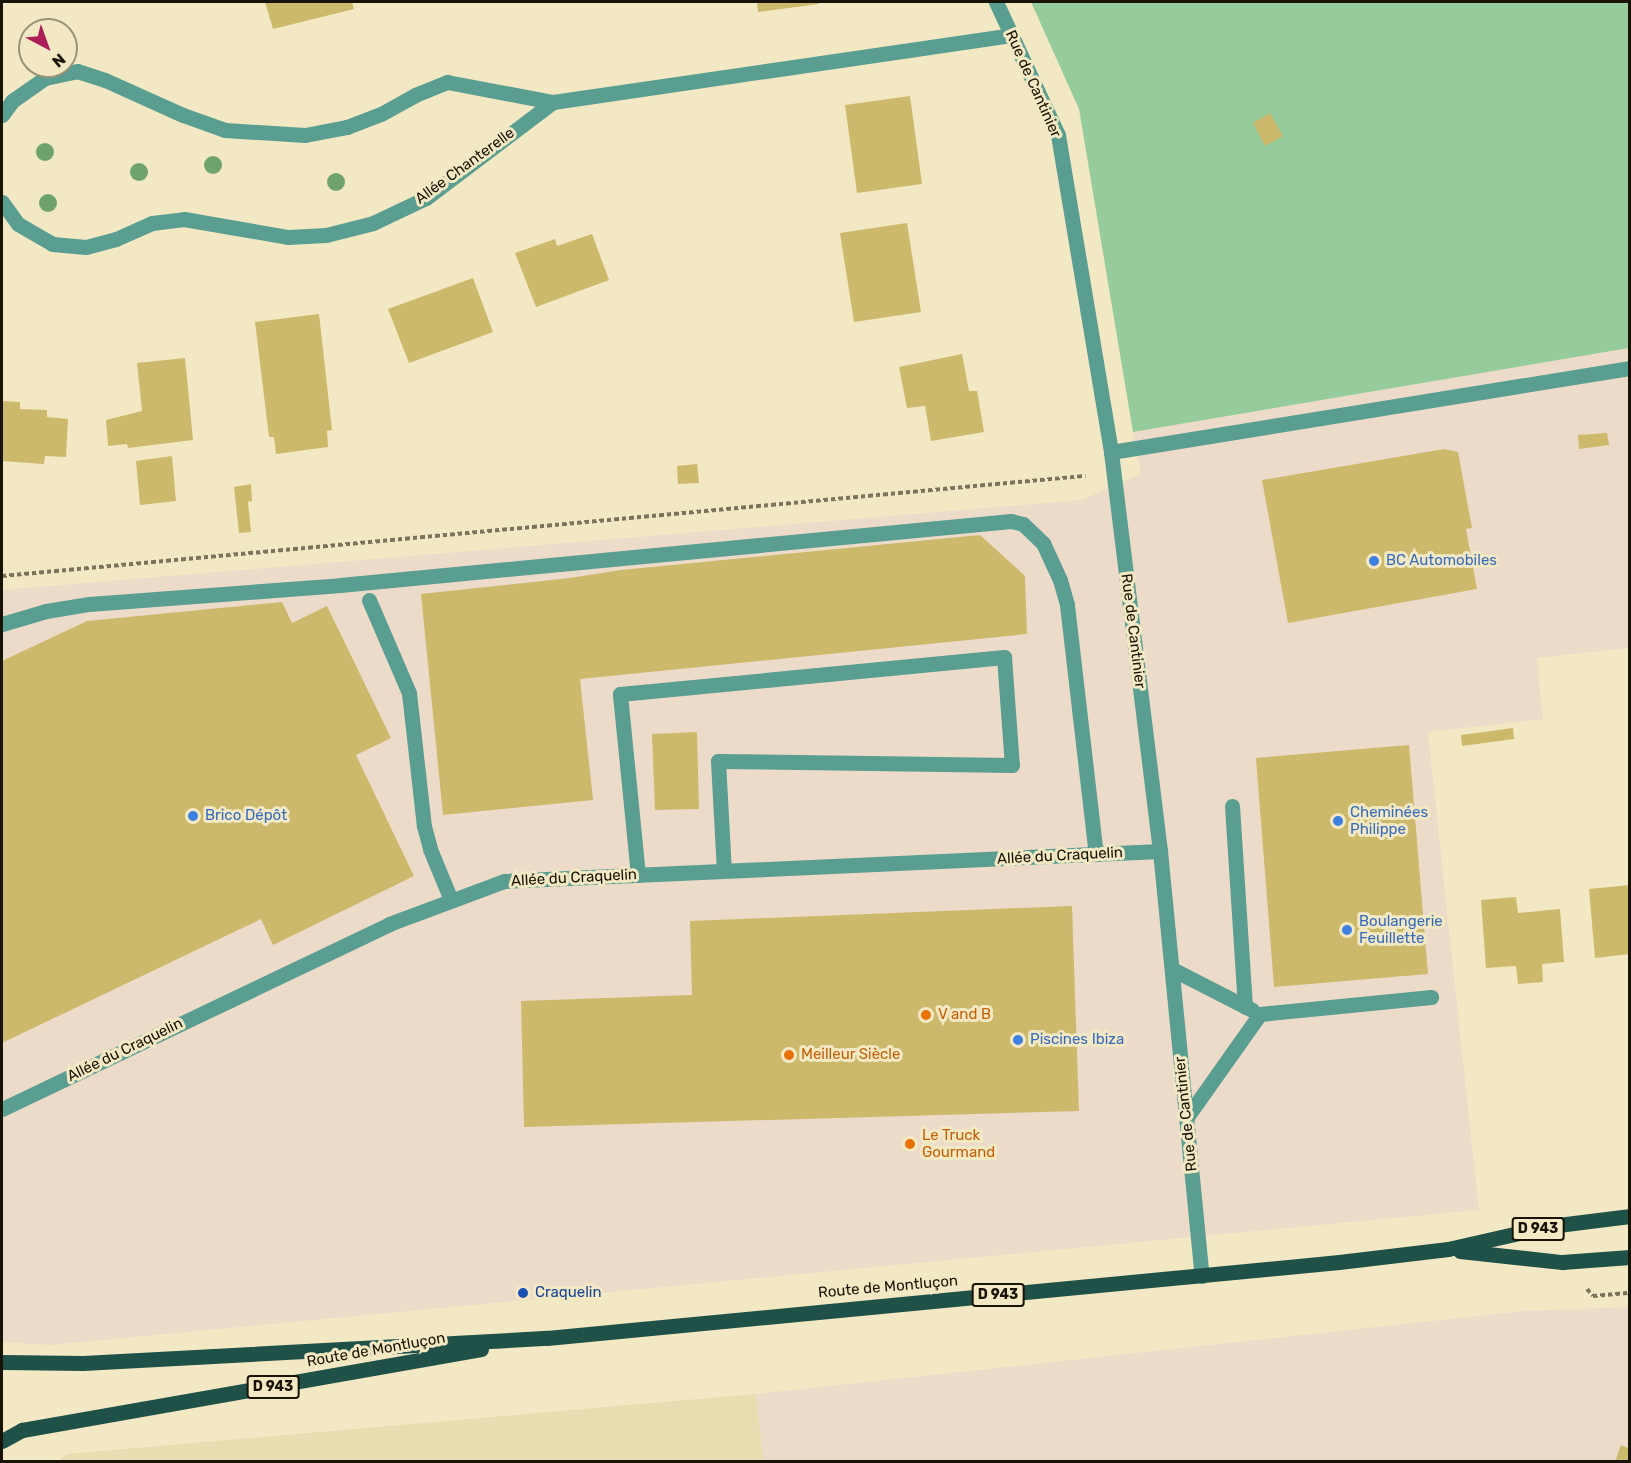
<!DOCTYPE html>
<html>
<head>
<meta charset="utf-8">
<style>
  body { margin:0 }
  #map { position:relative; width:1631px; height:1463px; overflow:hidden; background:#f2e9c4; font-family:Rubik,sans-serif }
  div>[style] { position:absolute }
  .commercial>* { inset:0; background:#eddbca }
  .built>* { inset:0; background:#e8dcb0 }
  .green>* { inset:0; background:#96cb9c }
  .building>* { inset:0; background:#cdb96b }
  .path>* { height:4px; margin-top:-2px; transform-origin:0; background:repeating-linear-gradient(90deg,#7a745c 0 4.5px,transparent 0 7.5px) }
  .lane>* { height:15px; margin:-7.5px; padding:0 7.5px; transform-origin:7.5px; border-radius:7.5px; background:#5a9e91 }
  .street>* { height:15px; margin:-7.5px; padding:0 7.5px; transform-origin:7.5px; border-radius:7.5px; background:#5a9e91 }
  .primary>* { height:15px; margin:-7.5px; padding:0 7.5px; transform-origin:7.5px; border-radius:7.5px; background:#205148 }
  .trees>* { width:18px; height:18px; margin:-9px; border-radius:50%; background:#6fa36e }
  .dots>* { width:16px; height:16px; translate:-50% -50%; box-sizing:border-box; border:3px solid #f2e9c4; border-radius:50% }
  span { translate:-50% -50%; white-space:nowrap; text-align:center; line-height:1.15; -webkit-text-stroke:6px #f2e9c4; paint-order:stroke }
  .shield-label span { padding:2px 4px; background:#f2e9c4; border:2px solid; border-radius:4px; -webkit-text-stroke-width:0 }
  .shield-label { font-size:14px; color:#171306; font-weight:700 }
  .street-label { font-size:15px; color:#171306 }
  .shop-label { font-size:15px; color:#366cbe }
  .left { translate:0 -50%; text-align:left }
  .food-label { font-size:15px; color:#c56008 }
  .transit-label { font-size:15px; color:#164399 }
  .frame { position:absolute; inset:0; border:3px solid #171306; pointer-events:none }
  .north { position:absolute; left:18px; top:18px; width:60px; height:60px; box-sizing:border-box; background:#f2e9c4; border:2px solid #9a9378; border-radius:50%; rotate:139deg; font-size:16px; font-weight:700; line-height:24px; text-align:center; color:#171306 }
  .north::after { content:''; display:block; margin:auto; width:21px; height:27px; background:#ac1e58; clip-path:polygon(50% 0,100% 100%,50% 72%,0 100%) }
</style>
</head>
<body>
<div id="map">
  <div class="commercial">
    <i style="clip-path:polygon(1629px 348px,1629px 648px,1537px 658px,1543px 719px,1428px 732px,1479px 1210px,50px 1345px,2px 1342px,2px 590px,1082px 500px,1141px 474px,1133px 432px)"></i>
    <i style="clip-path:polygon(1629px 1307px,1629px 1461px,763px 1461px,756px 1394px,1524px 1311px)"></i>
  </div>
  <div class="built">
    <i style="clip-path:polygon(756px 1394px,763px 1461px,59px 1461px,67px 1454px)"></i>
  </div>
  <div class="green">
    <i style="clip-path:polygon(1031px 2px,1629px 2px,1629px 348px,1133px 432px,1079px 109px)"></i>
  </div>
  <div class="building">
    <i style="clip-path:polygon(265px 2px,352px 2px,354px 9px,273px 29px)"></i>
    <i style="clip-path:polygon(757px 2px,819px 2px,819px 4px,758px 12px)"></i>
    <i style="clip-path:polygon(910px 96px,922px 184px,857px 193px,845px 105px)"></i>
    <i style="clip-path:polygon(1270px 113px,1283px 136px,1265px 146px,1253px 123px)"></i>
    <i style="clip-path:polygon(907px 223px,921px 312px,854px 322px,840px 233px)"></i>
    <i style="clip-path:polygon(592px 234px,609px 280px,536px 307px,515px 253px,555px 239px,557px 246px)"></i>
    <i style="clip-path:polygon(473px 278px,493px 332px,409px 363px,388px 309px)"></i>
    <i style="clip-path:polygon(319px 314px,332px 430px,327px 431px,328px 447px,276px 454px,274px 437px,269px 437px,255px 322px)"></i>
    <i style="clip-path:polygon(962px 354px,969px 391px,977px 391px,984px 432px,931px 441px,925px 406px,907px 408px,899px 367px)"></i>
    <i style="clip-path:polygon(185px 358px,193px 440px,128px 448px,127px 444px,108px 446px,106px 420px,142px 411px,137px 363px)"></i>
    <i style="clip-path:polygon(2px 401px,20px 402px,20px 409px,47px 410px,47px 417px,68px 419px,66px 457px,45px 456px,44px 464px,2px 461px)"></i>
    <i style="clip-path:polygon(1607px 433px,1609px 445px,1579px 449px,1578px 435px)"></i>
    <i style="clip-path:polygon(1444px 449px,1458px 452px,1472px 528px,1466px 529px,1477px 589px,1288px 623px,1262px 480px)"></i>
    <i style="clip-path:polygon(172px 456px,176px 501px,140px 505px,136px 461px)"></i>
    <i style="clip-path:polygon(697px 464px,699px 483px,678px 484px,677px 466px)"></i>
    <i style="clip-path:polygon(251px 484px,252px 501px,248px 502px,251px 532px,239px 533px,234px 487px)"></i>
    <i style="clip-path:polygon(980px 535px,1025px 576px,1027px 634px,580px 679px,593px 800px,443px 815px,421px 594px,570px 578px,621px 570px)"></i>
    <i style="clip-path:polygon(282px 602px,292px 623px,327px 606px,391px 738px,356px 755px,414px 876px,273px 945px,261px 919px,2px 1043px,2px 661px,87px 621px)"></i>
    <i style="clip-path:polygon(1513px 728px,1514px 739px,1462px 746px,1461px 735px)"></i>
    <i style="clip-path:polygon(697px 732px,699px 809px,655px 810px,652px 734px)"></i>
    <i style="clip-path:polygon(1409px 745px,1428px 974px,1274px 987px,1256px 758px)"></i>
    <i style="clip-path:polygon(1630px 885px,1630px 954px,1595px 958px,1589px 889px)"></i>
    <i style="clip-path:polygon(1516px 897px,1518px 913px,1560px 909px,1564px 962px,1542px 964px,1543px 982px,1518px 984px,1516px 966px,1486px 968px,1481px 900px)"></i>
    <i style="clip-path:polygon(1072px 906px,1079px 1111px,524px 1127px,521px 1001px,692px 995px,690px 921px)"></i>
    <i style="clip-path:polygon(1621px 1445px,1630px 1449px,1630px 1462px,1615px 1462px)"></i>
  </div>
  <div class="path">
    <i style="left:2px;top:576px;width:1088px;rotate:-5.28deg"></i>
    <i style="left:1587px;top:1289px;width:9px;rotate:49deg"></i>
    <i style="left:1593px;top:1296px;width:37px;rotate:-5deg"></i>
  </div>
  <div class="lane">
    <i style="left:1111px;top:452px;width:526px;rotate:-9.19deg"></i>
    <i style="left:369px;top:600px;width:101px;rotate:66.7deg"></i>
    <i style="left:409px;top:693px;width:134px;rotate:83.6deg"></i>
    <i style="left:424px;top:826px;width:24px;rotate:75deg"></i>
    <i style="left:430px;top:849px;width:55px;rotate:67.6deg"></i>
    <i style="left:2px;top:624px;width:46px;rotate:-16.5deg"></i>
    <i style="left:46px;top:611px;width:44px;rotate:-9.2deg"></i>
    <i style="left:89px;top:604px;width:252px;rotate:-4.3deg"></i>
    <i style="left:340px;top:585px;width:674px;rotate:-5.45deg"></i>
    <i style="left:1011px;top:521px;width:12px;rotate:14deg"></i>
    <i style="left:1023px;top:524px;width:28px;rotate:44deg"></i>
    <i style="left:1043px;top:543px;width:41px;rotate:65.3deg"></i>
    <i style="left:1060px;top:580px;width:26px;rotate:74deg"></i>
    <i style="left:1067px;top:605px;width:251px;rotate:83.4deg"></i>
    <i style="left:1232px;top:806px;width:201px;rotate:86.3deg"></i>
    <i style="left:638px;top:875px;width:182px;rotate:-95.7deg"></i>
    <i style="left:620px;top:694px;width:386px;rotate:-5.5deg"></i>
    <i style="left:1004px;top:657px;width:108px;rotate:85.8deg"></i>
    <i style="left:1012px;top:765px;width:294px;rotate:-179.2deg"></i>
    <i style="left:718px;top:761px;width:110px;rotate:86.9deg"></i>
    <i style="left:1172px;top:969px;width:90px;rotate:27.1deg"></i>
    <i style="left:1187px;top:1117px;width:126px;rotate:-54.7deg"></i>
    <i style="left:1260px;top:1014px;width:172px;rotate:-5.7deg"></i>
  </div>
  <div class="street">
    <i style="left:996px;top:2px;width:147px;rotate:65deg"></i>
    <i style="left:1058px;top:135px;width:321px;rotate:80.5deg"></i>
    <i style="left:1111px;top:452px;width:402px;rotate:83deg"></i>
    <i style="left:1160px;top:851px;width:427px;rotate:84.4deg"></i>
    <i style="left:2px;top:115px;width:17px;rotate:-54deg"></i>
    <i style="left:12px;top:101px;width:40px;rotate:-34.9deg"></i>
    <i style="left:45px;top:78px;width:33px;rotate:-12deg"></i>
    <i style="left:77px;top:71px;width:29px;rotate:18deg"></i>
    <i style="left:105px;top:80px;width:85px;rotate:24.2deg"></i>
    <i style="left:183px;top:115px;width:45px;rotate:19.7deg"></i>
    <i style="left:225px;top:130px;width:80px;rotate:3.6deg"></i>
    <i style="left:305px;top:135px;width:43px;rotate:-10.8deg"></i>
    <i style="left:347px;top:127px;width:36px;rotate:-21deg"></i>
    <i style="left:381px;top:114px;width:39px;rotate:-29deg"></i>
    <i style="left:415px;top:95px;width:35px;rotate:-22deg"></i>
    <i style="left:447px;top:82px;width:108px;rotate:10.7deg"></i>
    <i style="left:553px;top:102px;width:463px;rotate:-8.3deg"></i>
    <i style="left:2px;top:202px;width:27px;rotate:54deg"></i>
    <i style="left:18px;top:224px;width:39px;rotate:30deg"></i>
    <i style="left:52px;top:244px;width:34px;rotate:5deg"></i>
    <i style="left:86px;top:247px;width:31px;rotate:-15deg"></i>
    <i style="left:116px;top:239px;width:39px;rotate:-24deg"></i>
    <i style="left:152px;top:223px;width:32px;rotate:-7deg"></i>
    <i style="left:184px;top:219px;width:106px;rotate:9.8deg"></i>
    <i style="left:288px;top:237px;width:38px;rotate:-3deg"></i>
    <i style="left:326px;top:235px;width:49px;rotate:-14.3deg"></i>
    <i style="left:373px;top:223px;width:59px;rotate:-25.3deg"></i>
    <i style="left:426px;top:198px;width:159px;rotate:-37.1deg"></i>
    <i style="left:2px;top:1109px;width:429px;rotate:-25.5deg"></i>
    <i style="left:389px;top:924px;width:123px;rotate:-20.5deg"></i>
    <i style="left:504px;top:881px;width:657px;rotate:-2.62deg"></i>
  </div>
  <div class="primary">
    <i style="left:1460px;top:1251px;width:103px;rotate:6.2deg"></i>
    <i style="left:1562px;top:1262px;width:68px;rotate:-4.2deg"></i>
    <i style="left:2px;top:1362px;width:81px;rotate:0.7deg"></i>
    <i style="left:83px;top:1363px;width:465px;rotate:-3.1deg"></i>
    <i style="left:547px;top:1338px;width:796px;rotate:-5.48deg"></i>
    <i style="left:1339px;top:1262px;width:110px;rotate:-6.8deg"></i>
    <i style="left:1448px;top:1249px;width:105px;rotate:-12.7deg"></i>
    <i style="left:1550px;top:1226px;width:81px;rotate:-7.1deg"></i>
    <i style="left:2px;top:1441px;width:23px;rotate:-29deg"></i>
    <i style="left:22px;top:1430px;width:466px;rotate:-10deg"></i>
  </div>
  <div class="trees">
    <i style="left:45px;top:152px"></i>
    <i style="left:213px;top:165px"></i>
    <i style="left:139px;top:172px"></i>
    <i style="left:336px;top:182px"></i>
    <i style="left:48px;top:203px"></i>
  </div>
  <div class="dots">
    <i style="left:1374px;top:561px;background:#3f7fe0"></i>
    <i style="left:193px;top:816px;background:#3f7fe0"></i>
    <i style="left:1338px;top:821px;background:#3f7fe0"></i>
    <i style="left:1347px;top:930px;background:#3f7fe0"></i>
    <i style="left:926px;top:1015px;background:#e8710a"></i>
    <i style="left:1018px;top:1040px;background:#3f7fe0"></i>
    <i style="left:789px;top:1055px;background:#e8710a"></i>
    <i style="left:910px;top:1144px;background:#e8710a"></i>
    <i style="left:523px;top:1293px;background:#1a4fb4"></i>
  </div>
  <div class="shield-label">
    <span style="left:1538px;top:1229px">D 943</span>
    <span style="left:998px;top:1295px">D 943</span>
    <span style="left:273px;top:1387px">D 943</span>
  </div>
  <div class="street-label">
    <span style="left:1033px;top:84px;rotate:66deg">Rue de Cantinier</span>
    <span style="left:465px;top:166px;rotate:-36deg">Allée Chanterelle</span>
    <span style="left:1133px;top:631px;rotate:83deg">Rue de Cantinier</span>
    <span style="left:1060px;top:856px;rotate:-3deg">Allée du Craquelin</span>
    <span style="left:574px;top:878px;rotate:-3deg">Allée du Craquelin</span>
    <span style="left:125px;top:1050px;rotate:-26deg">Allée du Craquelin</span>
    <span style="left:1186px;top:1114px;rotate:-96deg">Rue de Cantinier</span>
    <span style="left:888px;top:1287px;rotate:-5deg">Route de Montluçon</span>
    <span style="left:376px;top:1350px;rotate:-10deg">Route de Montluçon</span>
  </div>
  <div class="shop-label">
    <span class="left" style="left:1386px;top:561px">BC Automobiles</span>
    <span class="left" style="left:1350px;top:821px">Cheminées<br>Philippe</span>
    <span class="left" style="left:205px;top:816px">Brico Dépôt</span>
    <span class="left" style="left:1359px;top:930px">Boulangerie<br>Feuillette</span>
    <span class="left" style="left:1030px;top:1040px">Piscines Ibiza</span>
  </div>
  <div class="food-label">
    <span class="left" style="left:938px;top:1015px">V and B</span>
    <span class="left" style="left:801px;top:1055px">Meilleur Siècle</span>
    <span class="left" style="left:922px;top:1144px">Le Truck<br>Gourmand</span>
  </div>
  <div class="transit-label">
    <span class="left" style="left:535px;top:1293px">Craquelin</span>
  </div>
  <div class="frame"></div>
  <div class="north">N</div>
</div>
</body>
</html>
